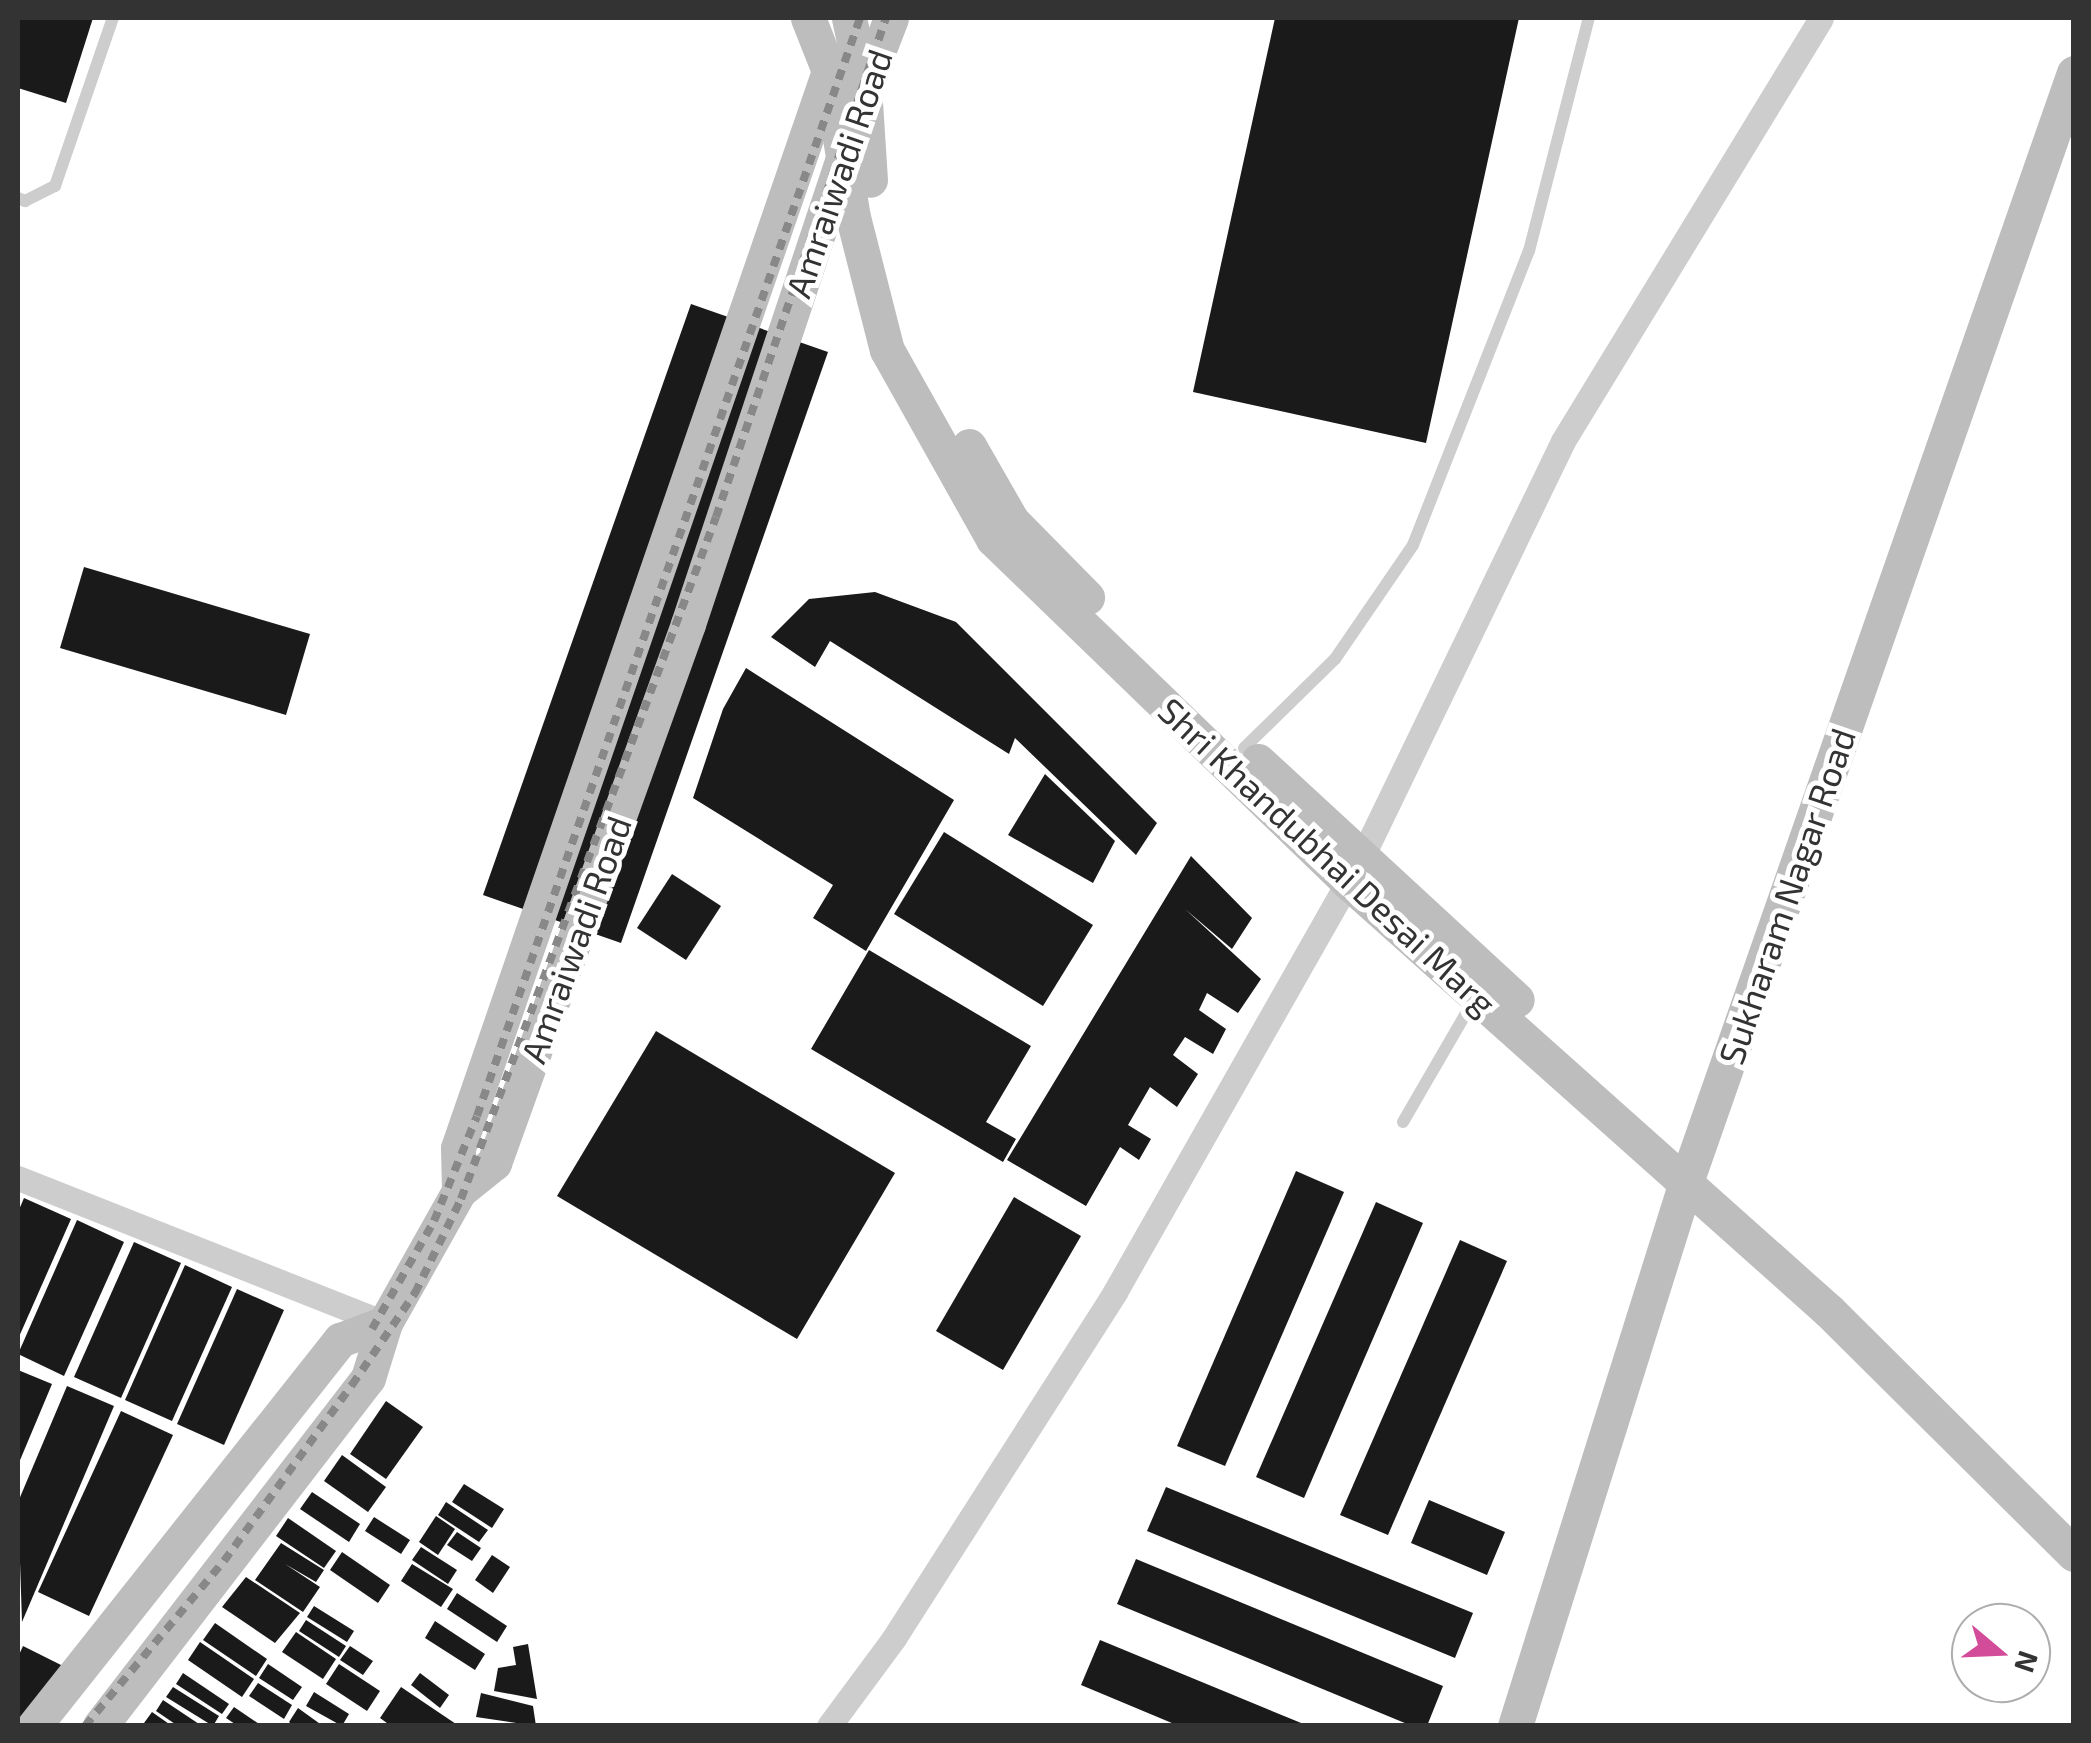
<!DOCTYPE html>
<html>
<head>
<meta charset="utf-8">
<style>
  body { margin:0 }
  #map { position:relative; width:2091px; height:1743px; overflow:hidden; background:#fff; font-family:"Exo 2",sans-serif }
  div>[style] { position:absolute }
  .building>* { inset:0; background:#1a1a1a }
  .service>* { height:12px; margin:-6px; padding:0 6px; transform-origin:6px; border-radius:6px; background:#cdcdcd }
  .minor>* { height:25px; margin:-12.5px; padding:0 12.5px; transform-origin:12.5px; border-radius:12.5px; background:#cdcdcd }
  .secondary>* { height:35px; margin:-17.5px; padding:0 17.5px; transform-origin:17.5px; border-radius:17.5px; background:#bdbdbd }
  .rail>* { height:8px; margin-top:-4px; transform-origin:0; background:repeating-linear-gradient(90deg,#888 0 10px,transparent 0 18px) }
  span { translate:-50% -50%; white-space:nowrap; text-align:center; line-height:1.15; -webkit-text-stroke:10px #fff; paint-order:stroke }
  .street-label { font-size:35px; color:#333 }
  .frame { position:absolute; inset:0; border:20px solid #333; pointer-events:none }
  .north { position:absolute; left:1951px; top:1603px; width:100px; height:100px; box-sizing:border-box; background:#fff; border:2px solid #adadad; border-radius:50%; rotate:109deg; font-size:28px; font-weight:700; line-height:40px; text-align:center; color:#333 }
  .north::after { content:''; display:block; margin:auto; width:35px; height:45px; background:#d34c9a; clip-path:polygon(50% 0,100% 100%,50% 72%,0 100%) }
</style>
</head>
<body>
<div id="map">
  <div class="building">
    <i style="clip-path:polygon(18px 18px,93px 18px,66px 103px,18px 88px)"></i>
    <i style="clip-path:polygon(1275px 18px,1519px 18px,1426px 443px,1193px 392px)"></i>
    <i style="clip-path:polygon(691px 304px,828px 352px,621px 943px,483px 895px)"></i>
    <i style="clip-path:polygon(84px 567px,310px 634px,286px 715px,60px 648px)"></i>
    <i style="clip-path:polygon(875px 592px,956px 622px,1157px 823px,1136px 855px,1015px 738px,1009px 754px,830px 641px,815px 667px,771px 637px,809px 599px)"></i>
    <i style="clip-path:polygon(746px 668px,954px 800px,866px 951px,813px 918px,833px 885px,693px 798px,723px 709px)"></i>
    <i style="clip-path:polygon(1045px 774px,1115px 841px,1093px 883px,1008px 835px)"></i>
    <i style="clip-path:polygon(944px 832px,1093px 925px,1043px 1006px,894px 914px)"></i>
    <i style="clip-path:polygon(1191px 856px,1252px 918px,1232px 949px,1185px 909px,1261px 979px,1238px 1013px,1207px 993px,1199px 1010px,1226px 1029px,1213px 1054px,1185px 1037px,1173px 1055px,1198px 1074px,1177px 1107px,1150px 1087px,1128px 1125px,1151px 1139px,1139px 1160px,1120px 1147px,1086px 1206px,1007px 1160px)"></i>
    <i style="clip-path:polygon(672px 874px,721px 906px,686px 960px,637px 928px)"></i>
    <i style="clip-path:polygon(869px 950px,1031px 1046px,986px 1122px,1016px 1139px,1003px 1162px,811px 1049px)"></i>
    <i style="clip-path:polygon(656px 1031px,895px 1173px,797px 1339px,557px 1196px)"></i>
    <i style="clip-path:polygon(1296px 1171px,1344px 1192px,1225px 1466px,1177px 1446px)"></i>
    <i style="clip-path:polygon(1014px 1197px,1081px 1236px,1003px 1370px,936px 1331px)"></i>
    <i style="clip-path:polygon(24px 1198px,71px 1219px,18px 1339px,18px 1212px)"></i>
    <i style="clip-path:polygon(1376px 1202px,1423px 1223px,1304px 1498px,1256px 1477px)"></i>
    <i style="clip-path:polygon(77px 1220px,124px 1242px,64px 1376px,18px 1354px)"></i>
    <i style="clip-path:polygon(1460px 1240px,1507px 1261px,1388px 1535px,1340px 1515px)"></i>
    <i style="clip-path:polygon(134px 1242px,181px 1263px,121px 1398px,74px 1377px)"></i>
    <i style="clip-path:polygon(185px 1265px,232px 1287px,172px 1421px,125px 1400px)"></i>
    <i style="clip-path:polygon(237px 1289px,284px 1310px,224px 1445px,177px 1424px)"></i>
    <i style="clip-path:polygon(18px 1370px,52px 1384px,18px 1465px)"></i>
    <i style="clip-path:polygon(67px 1386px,114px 1406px,22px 1622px,18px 1502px)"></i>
    <i style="clip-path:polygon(386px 1401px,423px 1427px,386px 1479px,350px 1454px)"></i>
    <i style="clip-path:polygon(121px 1411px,173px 1435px,89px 1616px,38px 1592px)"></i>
    <i style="clip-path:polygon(342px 1455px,386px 1487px,368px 1512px,324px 1481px)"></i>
    <i style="clip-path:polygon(464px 1484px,504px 1509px,492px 1528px,452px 1502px)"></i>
    <i style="clip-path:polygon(1166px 1487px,1473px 1613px,1455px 1658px,1147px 1531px)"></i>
    <i style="clip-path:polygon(312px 1492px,360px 1524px,349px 1542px,300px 1509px)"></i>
    <i style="clip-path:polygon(1429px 1500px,1505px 1532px,1487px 1575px,1411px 1543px)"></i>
    <i style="clip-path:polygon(446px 1502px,488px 1530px,479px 1542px,438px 1515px)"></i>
    <i style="clip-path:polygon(436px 1516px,455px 1529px,438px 1555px,419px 1542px)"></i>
    <i style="clip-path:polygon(374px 1517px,410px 1540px,401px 1554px,365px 1531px)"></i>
    <i style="clip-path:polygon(288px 1518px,336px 1551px,324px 1568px,276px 1536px)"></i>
    <i style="clip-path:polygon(457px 1532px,481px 1548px,472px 1561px,447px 1545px)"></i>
    <i style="clip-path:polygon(281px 1543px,324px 1570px,316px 1582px,285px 1564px,320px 1587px,303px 1612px,255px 1580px)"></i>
    <i style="clip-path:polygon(421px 1547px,457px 1570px,448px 1584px,412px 1560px)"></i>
    <i style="clip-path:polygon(342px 1552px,390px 1585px,378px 1603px,330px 1570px)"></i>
    <i style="clip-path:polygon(492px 1555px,510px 1567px,493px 1593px,475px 1580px)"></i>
    <i style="clip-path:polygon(1136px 1559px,1443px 1686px,1427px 1726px,1412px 1726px,1117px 1604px)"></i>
    <i style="clip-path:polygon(412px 1564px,453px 1589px,441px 1607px,401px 1581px)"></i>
    <i style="clip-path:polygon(246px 1577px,300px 1613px,275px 1643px,222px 1607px)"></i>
    <i style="clip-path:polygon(457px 1593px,507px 1626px,497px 1642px,447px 1609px)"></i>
    <i style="clip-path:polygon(314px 1606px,354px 1631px,347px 1642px,307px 1617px)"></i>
    <i style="clip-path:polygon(306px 1620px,346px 1646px,339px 1657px,299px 1631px)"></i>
    <i style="clip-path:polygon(435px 1621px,485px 1654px,475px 1670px,425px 1638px)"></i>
    <i style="clip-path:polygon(215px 1623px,267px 1659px,256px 1676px,203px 1640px)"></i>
    <i style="clip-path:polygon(296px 1632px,336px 1659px,323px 1679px,282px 1652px)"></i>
    <i style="clip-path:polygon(1100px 1640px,1306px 1725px,1306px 1726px,1179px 1726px,1081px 1685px)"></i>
    <i style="clip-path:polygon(200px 1642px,254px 1679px,242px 1697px,188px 1660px)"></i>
    <i style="clip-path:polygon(528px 1644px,537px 1699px,494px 1691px,498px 1668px,516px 1665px,513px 1647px)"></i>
    <i style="clip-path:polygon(23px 1646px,65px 1667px,18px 1722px,18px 1657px)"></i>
    <i style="clip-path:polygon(350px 1646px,373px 1661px,363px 1675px,340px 1660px)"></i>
    <i style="clip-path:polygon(268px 1664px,302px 1687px,293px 1700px,259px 1678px)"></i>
    <i style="clip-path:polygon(339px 1664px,380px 1691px,367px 1711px,326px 1684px)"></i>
    <i style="clip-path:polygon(183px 1673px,229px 1704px,222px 1714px,176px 1684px)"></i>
    <i style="clip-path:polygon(420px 1673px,449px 1695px,440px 1708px,411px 1685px)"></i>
    <i style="clip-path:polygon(258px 1683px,292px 1705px,284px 1719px,249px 1696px)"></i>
    <i style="clip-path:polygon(173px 1687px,219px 1716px,213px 1726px,166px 1697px)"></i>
    <i style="clip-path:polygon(401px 1687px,459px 1726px,391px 1726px,380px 1718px)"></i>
    <i style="clip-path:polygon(314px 1692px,349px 1714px,342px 1726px,306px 1706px)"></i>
    <i style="clip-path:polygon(481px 1693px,533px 1706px,536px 1726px,476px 1717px)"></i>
    <i style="clip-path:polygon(163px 1700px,202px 1726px,178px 1726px,156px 1711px)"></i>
    <i style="clip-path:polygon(234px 1707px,262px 1726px,238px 1726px,226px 1718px)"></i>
    <i style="clip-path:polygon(298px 1708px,323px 1726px,294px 1726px,289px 1722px)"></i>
    <i style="clip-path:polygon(152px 1712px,172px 1726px,144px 1723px)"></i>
  </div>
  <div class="service">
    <i style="left:18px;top:198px;width:8px;rotate:23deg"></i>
    <i style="left:25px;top:201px;width:34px;rotate:-27deg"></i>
    <i style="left:55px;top:186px;width:178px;rotate:-71deg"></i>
    <i style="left:1244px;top:748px;width:127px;rotate:-44.4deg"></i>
    <i style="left:1335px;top:659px;width:138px;rotate:-55.6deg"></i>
    <i style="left:1413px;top:545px;width:316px;rotate:-68.5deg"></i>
    <i style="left:1529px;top:251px;width:241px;rotate:-75.6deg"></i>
    <i style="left:1403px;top:1122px;width:143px;rotate:-59.9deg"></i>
  </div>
  <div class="minor">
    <i style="left:18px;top:1178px;width:395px;rotate:21.6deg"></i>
    <i style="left:829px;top:1726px;width:109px;rotate:-53.5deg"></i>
    <i style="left:894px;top:1638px;width:411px;rotate:-57.4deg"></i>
    <i style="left:1115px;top:1292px;width:498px;rotate:-60.4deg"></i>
    <i style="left:1361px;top:859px;width:464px;rotate:-64.2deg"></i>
    <i style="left:1563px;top:441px;width:495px;rotate:-58.6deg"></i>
  </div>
  <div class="secondary">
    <i style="left:808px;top:18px;width:57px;rotate:68.4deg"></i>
    <i style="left:829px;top:71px;width:148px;rotate:80.7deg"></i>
    <i style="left:853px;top:217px;width:137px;rotate:75.7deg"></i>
    <i style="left:887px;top:350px;width:217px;rotate:60.7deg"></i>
    <i style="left:993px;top:539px;width:494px;rotate:44deg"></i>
    <i style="left:1348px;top:882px;width:645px;rotate:41.73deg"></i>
    <i style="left:1829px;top:1311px;width:345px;rotate:44.8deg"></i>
    <i style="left:849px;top:18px;width:71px;rotate:77.7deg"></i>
    <i style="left:864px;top:87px;width:93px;rotate:86.3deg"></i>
    <i style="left:863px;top:91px;width:78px;rotate:-69deg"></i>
    <i style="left:969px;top:446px;width:86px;rotate:60.2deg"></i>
    <i style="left:1012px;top:521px;width:107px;rotate:45.4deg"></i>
    <i style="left:1258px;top:761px;width:352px;rotate:42.7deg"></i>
    <i style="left:459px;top:1191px;width:43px;rotate:-91.3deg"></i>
    <i style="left:458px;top:1148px;width:1136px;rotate:-70.99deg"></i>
    <i style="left:34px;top:1726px;width:493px;rotate:-51.6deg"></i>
    <i style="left:340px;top:1340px;width:48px;rotate:-20.7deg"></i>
    <i style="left:100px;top:1726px;width:439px;rotate:-52.4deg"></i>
    <i style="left:368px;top:1378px;width:58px;rotate:-72.8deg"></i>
    <i style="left:385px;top:1323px;width:151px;rotate:-60.7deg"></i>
    <i style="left:459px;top:1191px;width:45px;rotate:-38.7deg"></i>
    <i style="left:494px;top:1163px;width:573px;rotate:-70.2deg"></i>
    <i style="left:688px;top:624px;width:489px;rotate:-71.6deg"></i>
    <i style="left:1515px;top:1726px;width:570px;rotate:-72.55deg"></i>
    <i style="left:1686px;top:1182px;width:1175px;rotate:-70.72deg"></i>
  </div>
  <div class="rail">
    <i style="left:372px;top:1329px;width:125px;rotate:-60.1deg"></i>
    <i style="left:434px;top:1221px;width:113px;rotate:-67.7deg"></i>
    <i style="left:477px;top:1116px;width:1163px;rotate:-70.77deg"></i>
    <i style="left:85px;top:1726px;width:216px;rotate:-49.9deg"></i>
    <i style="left:224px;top:1561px;width:218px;rotate:-54deg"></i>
    <i style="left:352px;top:1385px;width:112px;rotate:-55.6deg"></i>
    <i style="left:415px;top:1293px;width:105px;rotate:-63.9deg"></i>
    <i style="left:461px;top:1199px;width:728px;rotate:-69.5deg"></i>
    <i style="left:716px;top:517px;width:527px;rotate:-71.19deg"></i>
  </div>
  <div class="street-label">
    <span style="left:838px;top:173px;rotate:-71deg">Amraiwadi Road</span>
    <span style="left:1328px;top:856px;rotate:43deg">Shri Khandubhai Desai Marg</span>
    <span style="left:1786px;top:896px;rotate:-71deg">Sukharam Nagar Road</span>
    <span style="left:575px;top:939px;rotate:-70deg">Amraiwadi Road</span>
  </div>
  <div class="frame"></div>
  <div class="north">N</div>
</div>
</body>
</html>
